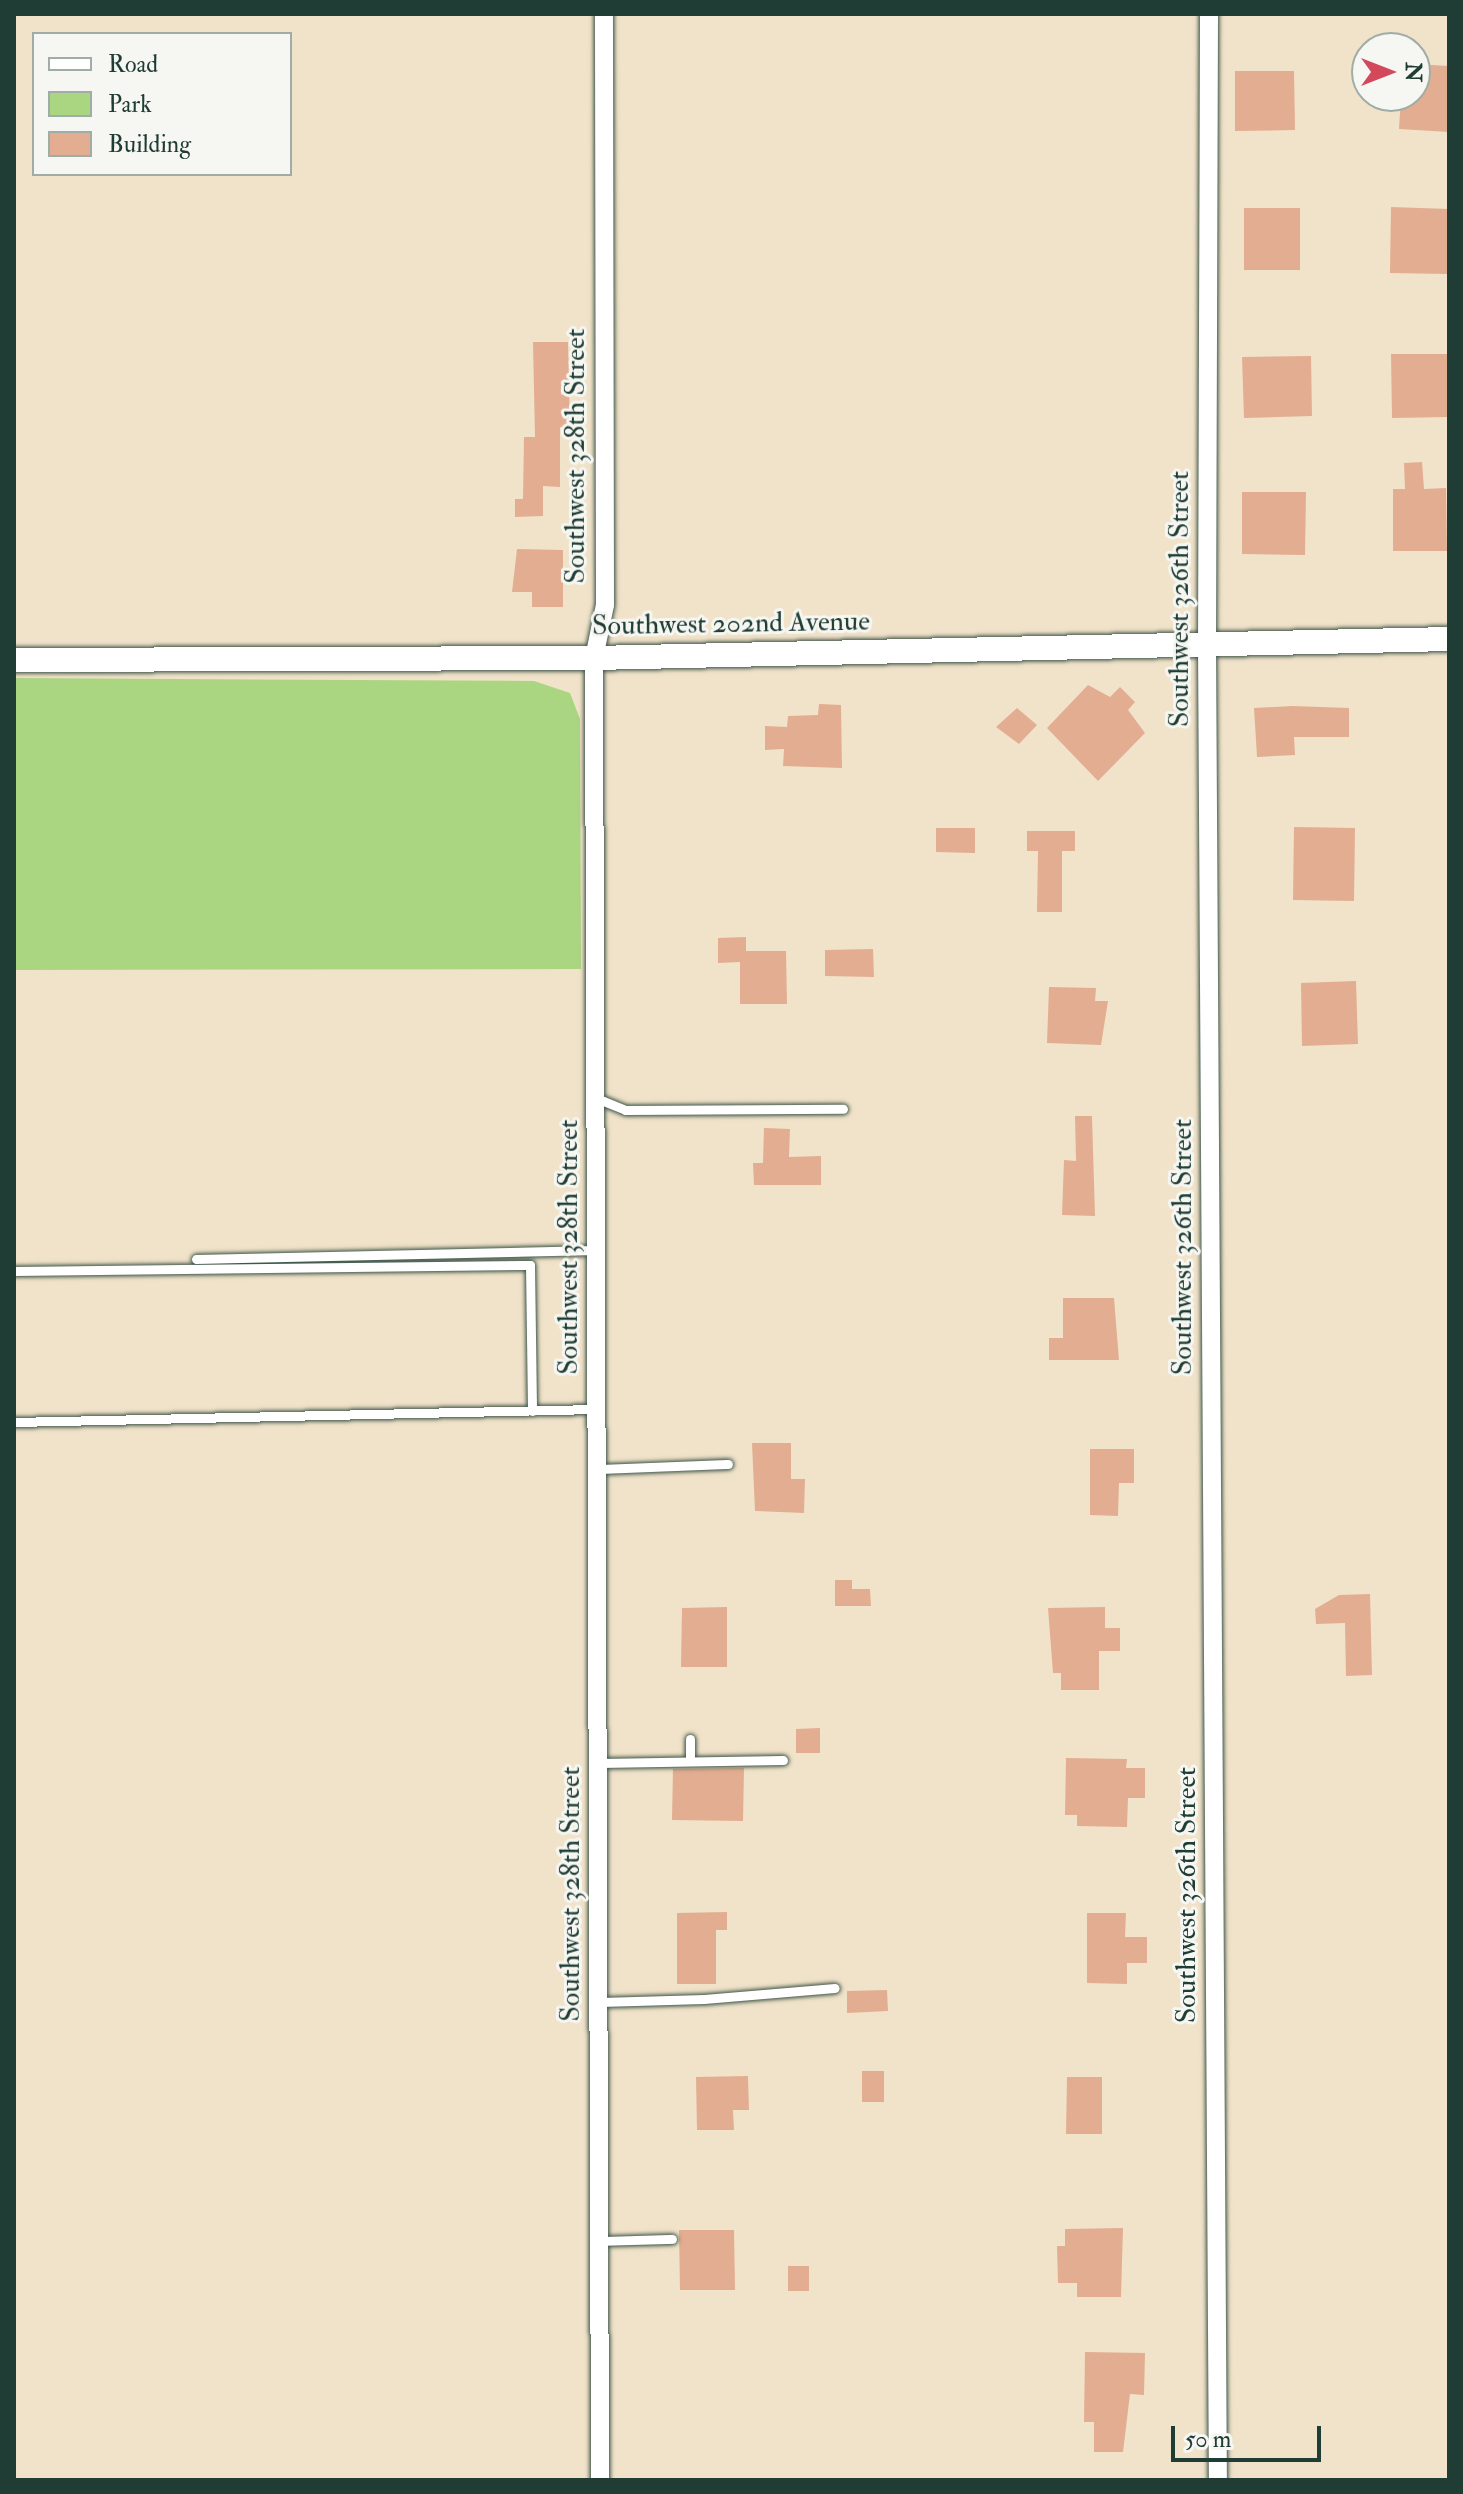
<!DOCTYPE html>
<html>
<head>
<meta charset="utf-8">
<style>
  body { margin:0 }
  #map { position:relative; width:1463px; height:2494px; overflow:hidden; background:#f1e3c9; font-family:"IM FELL Double Pica",serif }
  div>[style] { position:absolute }
  .green>* { inset:0; background:#abd681 }
  .building>* { inset:0; background:#e3ad91 }
  .roads { filter:drop-shadow(0 0 2px #3e564a) drop-shadow(0 0 2px #3e564a) }
  .service>* { height:9px; margin:-4.5px; padding:0 4.5px; transform-origin:4.5px; border-radius:4.5px; background:#fff }
  .minor>* { height:18px; margin:-9px; padding:0 9px; transform-origin:9px; border-radius:9px; background:#fff }
  .tertiary>* { height:24px; margin:-12px; padding:0 12px; transform-origin:12px; border-radius:12px; background:#fff }
  span { translate:-50% -50%; white-space:nowrap; text-align:center; line-height:1.15; -webkit-text-stroke:6px #f6f6f2; paint-order:stroke }
  .street-label { font-size:28px; color:#1f3d34 }
  .frame { position:absolute; inset:0; border:16px solid #1f3d34; pointer-events:none }
  .legend { position:absolute; left:32px; top:32px; width:260px; height:144px; box-sizing:border-box; background:#f6f6f2; border:2px solid #a0aca6; margin:0; padding:10px 14px; list-style:none; font-size:24px; color:#1f3d34 }
  .legend li { display:flex; align-items:center; gap:16px; height:40px }
  .legend b { width:40px; border:2px solid #a0aca6 }
  .north { position:absolute; left:1351px; top:32px; width:80px; height:80px; box-sizing:border-box; background:#f6f6f2; border:2px solid #a0aca6; border-radius:50%; rotate:90deg; font-size:22px; font-weight:700; line-height:32px; text-align:center; color:#1f3d34 }
  .north::after { content:''; display:block; margin:auto; width:28px; height:36px; background:#d1495b; clip-path:polygon(50% 0,100% 100%,50% 72%,0 100%) }
  .scale { position:absolute; left:1171px; top:2426px; width:150px; height:36px; box-sizing:border-box; border:4px solid #1f3d34; border-top:0; padding-left:10px; font-size:24px; line-height:28px; white-space:nowrap; color:#1f3d34; -webkit-text-stroke:6px #f6f6f2; paint-order:stroke }
</style>
</head>
<body>
<div id="map">
  <div class="green">
    <i style="clip-path:polygon(14px 678px,534px 681px,570px 693px,580px 719px,581px 969px,14px 970px)"></i>
  </div>
  <div class="building">
    <i style="clip-path:polygon(1415px 64px,1449px 66px,1449px 132px,1399px 129px,1401px 96px,1415px 96px)"></i>
    <i style="clip-path:polygon(1235px 71px,1294px 71px,1295px 130px,1235px 131px)"></i>
    <i style="clip-path:polygon(1391px 207px,1449px 209px,1448px 274px,1390px 273px)"></i>
    <i style="clip-path:polygon(1244px 208px,1300px 208px,1300px 270px,1244px 270px)"></i>
    <i style="clip-path:polygon(533px 342px,568px 342px,570px 427px,560px 427px,560px 487px,543px 486px,543px 516px,515px 517px,515px 499px,523px 499px,524px 437px,535px 437px)"></i>
    <i style="clip-path:polygon(1391px 354px,1449px 354px,1449px 417px,1392px 418px)"></i>
    <i style="clip-path:polygon(1311px 356px,1312px 416px,1244px 418px,1242px 357px)"></i>
    <i style="clip-path:polygon(1422px 462px,1424px 489px,1446px 488px,1447px 551px,1393px 551px,1393px 489px,1405px 489px,1404px 463px)"></i>
    <i style="clip-path:polygon(1242px 492px,1306px 492px,1305px 555px,1242px 554px)"></i>
    <i style="clip-path:polygon(517px 549px,563px 550px,563px 607px,532px 607px,532px 592px,512px 592px)"></i>
    <i style="clip-path:polygon(1088px 685px,1110px 697px,1120px 687px,1135px 702px,1128px 710px,1145px 733px,1098px 781px,1047px 728px)"></i>
    <i style="clip-path:polygon(819px 704px,841px 705px,842px 768px,783px 766px,784px 749px,765px 750px,765px 726px,787px 727px,788px 716px,818px 715px)"></i>
    <i style="clip-path:polygon(1292px 706px,1349px 708px,1349px 737px,1294px 737px,1295px 755px,1257px 757px,1254px 708px)"></i>
    <i style="clip-path:polygon(1017px 708px,1037px 725px,1019px 744px,996px 727px)"></i>
    <i style="clip-path:polygon(1294px 827px,1355px 828px,1354px 901px,1293px 900px)"></i>
    <i style="clip-path:polygon(936px 828px,975px 828px,975px 853px,936px 852px)"></i>
    <i style="clip-path:polygon(1027px 831px,1075px 831px,1075px 851px,1062px 851px,1062px 912px,1037px 912px,1038px 851px,1027px 851px)"></i>
    <i style="clip-path:polygon(746px 937px,746px 951px,786px 951px,787px 1004px,740px 1004px,740px 962px,718px 963px,718px 938px)"></i>
    <i style="clip-path:polygon(873px 949px,874px 977px,825px 976px,825px 950px)"></i>
    <i style="clip-path:polygon(1356px 981px,1358px 1044px,1302px 1046px,1301px 983px)"></i>
    <i style="clip-path:polygon(1049px 987px,1096px 988px,1095px 1001px,1108px 1001px,1101px 1045px,1047px 1043px)"></i>
    <i style="clip-path:polygon(1075px 1116px,1092px 1116px,1095px 1216px,1062px 1215px,1064px 1160px,1076px 1161px)"></i>
    <i style="clip-path:polygon(764px 1128px,790px 1129px,789px 1157px,821px 1156px,821px 1185px,754px 1185px,753px 1163px,763px 1163px)"></i>
    <i style="clip-path:polygon(1063px 1298px,1114px 1298px,1119px 1360px,1049px 1360px,1049px 1338px,1063px 1338px)"></i>
    <i style="clip-path:polygon(752px 1443px,791px 1443px,791px 1479px,805px 1479px,804px 1513px,755px 1511px)"></i>
    <i style="clip-path:polygon(1090px 1449px,1134px 1449px,1134px 1483px,1119px 1483px,1118px 1516px,1090px 1515px)"></i>
    <i style="clip-path:polygon(835px 1580px,852px 1580px,852px 1589px,870px 1589px,871px 1606px,835px 1606px)"></i>
    <i style="clip-path:polygon(1370px 1594px,1372px 1675px,1346px 1676px,1345px 1623px,1316px 1624px,1315px 1609px,1339px 1595px)"></i>
    <i style="clip-path:polygon(727px 1607px,727px 1667px,681px 1667px,682px 1608px)"></i>
    <i style="clip-path:polygon(1105px 1607px,1105px 1628px,1120px 1628px,1120px 1651px,1099px 1651px,1099px 1690px,1061px 1690px,1061px 1673px,1053px 1673px,1048px 1608px)"></i>
    <i style="clip-path:polygon(820px 1728px,820px 1753px,796px 1753px,796px 1729px)"></i>
    <i style="clip-path:polygon(1066px 1758px,1127px 1759px,1126px 1768px,1145px 1768px,1145px 1798px,1128px 1798px,1127px 1827px,1077px 1826px,1077px 1815px,1065px 1815px)"></i>
    <i style="clip-path:polygon(744px 1768px,743px 1821px,672px 1820px,673px 1769px)"></i>
    <i style="clip-path:polygon(727px 1912px,727px 1930px,716px 1930px,716px 1984px,677px 1984px,677px 1913px)"></i>
    <i style="clip-path:polygon(1087px 1913px,1126px 1913px,1125px 1937px,1147px 1937px,1147px 1963px,1127px 1963px,1127px 1984px,1087px 1983px)"></i>
    <i style="clip-path:polygon(887px 1990px,888px 2011px,847px 2013px,847px 1991px)"></i>
    <i style="clip-path:polygon(862px 2071px,884px 2071px,884px 2102px,862px 2102px)"></i>
    <i style="clip-path:polygon(748px 2076px,749px 2110px,733px 2110px,734px 2130px,697px 2130px,696px 2077px)"></i>
    <i style="clip-path:polygon(1067px 2077px,1102px 2077px,1102px 2134px,1066px 2134px)"></i>
    <i style="clip-path:polygon(1123px 2228px,1121px 2297px,1077px 2297px,1077px 2283px,1058px 2283px,1057px 2246px,1065px 2246px,1065px 2229px)"></i>
    <i style="clip-path:polygon(679px 2230px,734px 2230px,735px 2290px,680px 2290px)"></i>
    <i style="clip-path:polygon(788px 2266px,809px 2266px,809px 2291px,788px 2291px)"></i>
    <i style="clip-path:polygon(1085px 2352px,1145px 2353px,1144px 2395px,1130px 2394px,1123px 2452px,1094px 2452px,1094px 2422px,1084px 2422px)"></i>
  </div>
  <div class="roads">
    <div class="service">
      <i style="left:596px;top:1098px;width:31px;rotate:22deg"></i>
      <i style="left:625px;top:1110px;width:218px;rotate:-0.3deg"></i>
      <i style="left:196px;top:1259px;width:401px;rotate:-1.3deg"></i>
      <i style="left:14px;top:1271px;width:516px;rotate:-0.67deg"></i>
      <i style="left:530px;top:1265px;width:146px;rotate:89.2deg"></i>
      <i style="left:14px;top:1422px;width:584px;rotate:-1.28deg"></i>
      <i style="left:598px;top:1469px;width:130px;rotate:-2.2deg"></i>
      <i style="left:690px;top:1739px;width:22px;rotate:90deg"></i>
      <i style="left:599px;top:1763px;width:184px;rotate:-0.9deg"></i>
      <i style="left:600px;top:2002px;width:104px;rotate:-1.7deg"></i>
      <i style="left:704px;top:1999px;width:131px;rotate:-4.8deg"></i>
      <i style="left:600px;top:2241px;width:72px;rotate:-1.6deg"></i>
    </div>
    <div class="minor">
      <i style="left:1209px;top:14px;width:629px;rotate:90.18deg"></i>
      <i style="left:1207px;top:643px;width:1837px;rotate:89.66deg"></i>
      <i style="left:600px;top:2480px;width:1822px;rotate:-90.19deg"></i>
      <i style="left:594px;top:658px;width:54px;rotate:-78.3deg"></i>
      <i style="left:605px;top:605px;width:591px;rotate:-90.1deg"></i>
    </div>
    <div class="tertiary">
      <i style="left:14px;top:660px;width:580px;rotate:-0.2deg"></i>
      <i style="left:594px;top:658px;width:855px;rotate:-1.27deg"></i>
    </div>
  </div>
  <div class="street-label">
    <span style="left:576px;top:456px;rotate:-90deg">Southwest 328th Street</span>
    <span style="left:1180px;top:599px;rotate:-90deg">Southwest 326th Street</span>
    <span style="left:731px;top:624px;rotate:-1deg">Southwest 202nd Avenue</span>
    <span style="left:569px;top:1247px;rotate:-90deg">Southwest 328th Street</span>
    <span style="left:1183px;top:1247px;rotate:-90deg">Southwest 326th Street</span>
    <span style="left:571px;top:1894px;rotate:-90deg">Southwest 328th Street</span>
    <span style="left:1187px;top:1895px;rotate:-90deg">Southwest 326th Street</span>
  </div>
  <div class="frame"></div>
  <ul class="legend">
  <li><b style="height:10px;background:#fff"></b>Road</li>
  <li><b style="height:22px;background:#abd681"></b>Park</li>
  <li><b style="height:22px;background:#e3ad91"></b>Building</li>
  </ul>
  <div class="north">N</div>
  <div class="scale">50 m</div>
</div>
</body>
</html>
